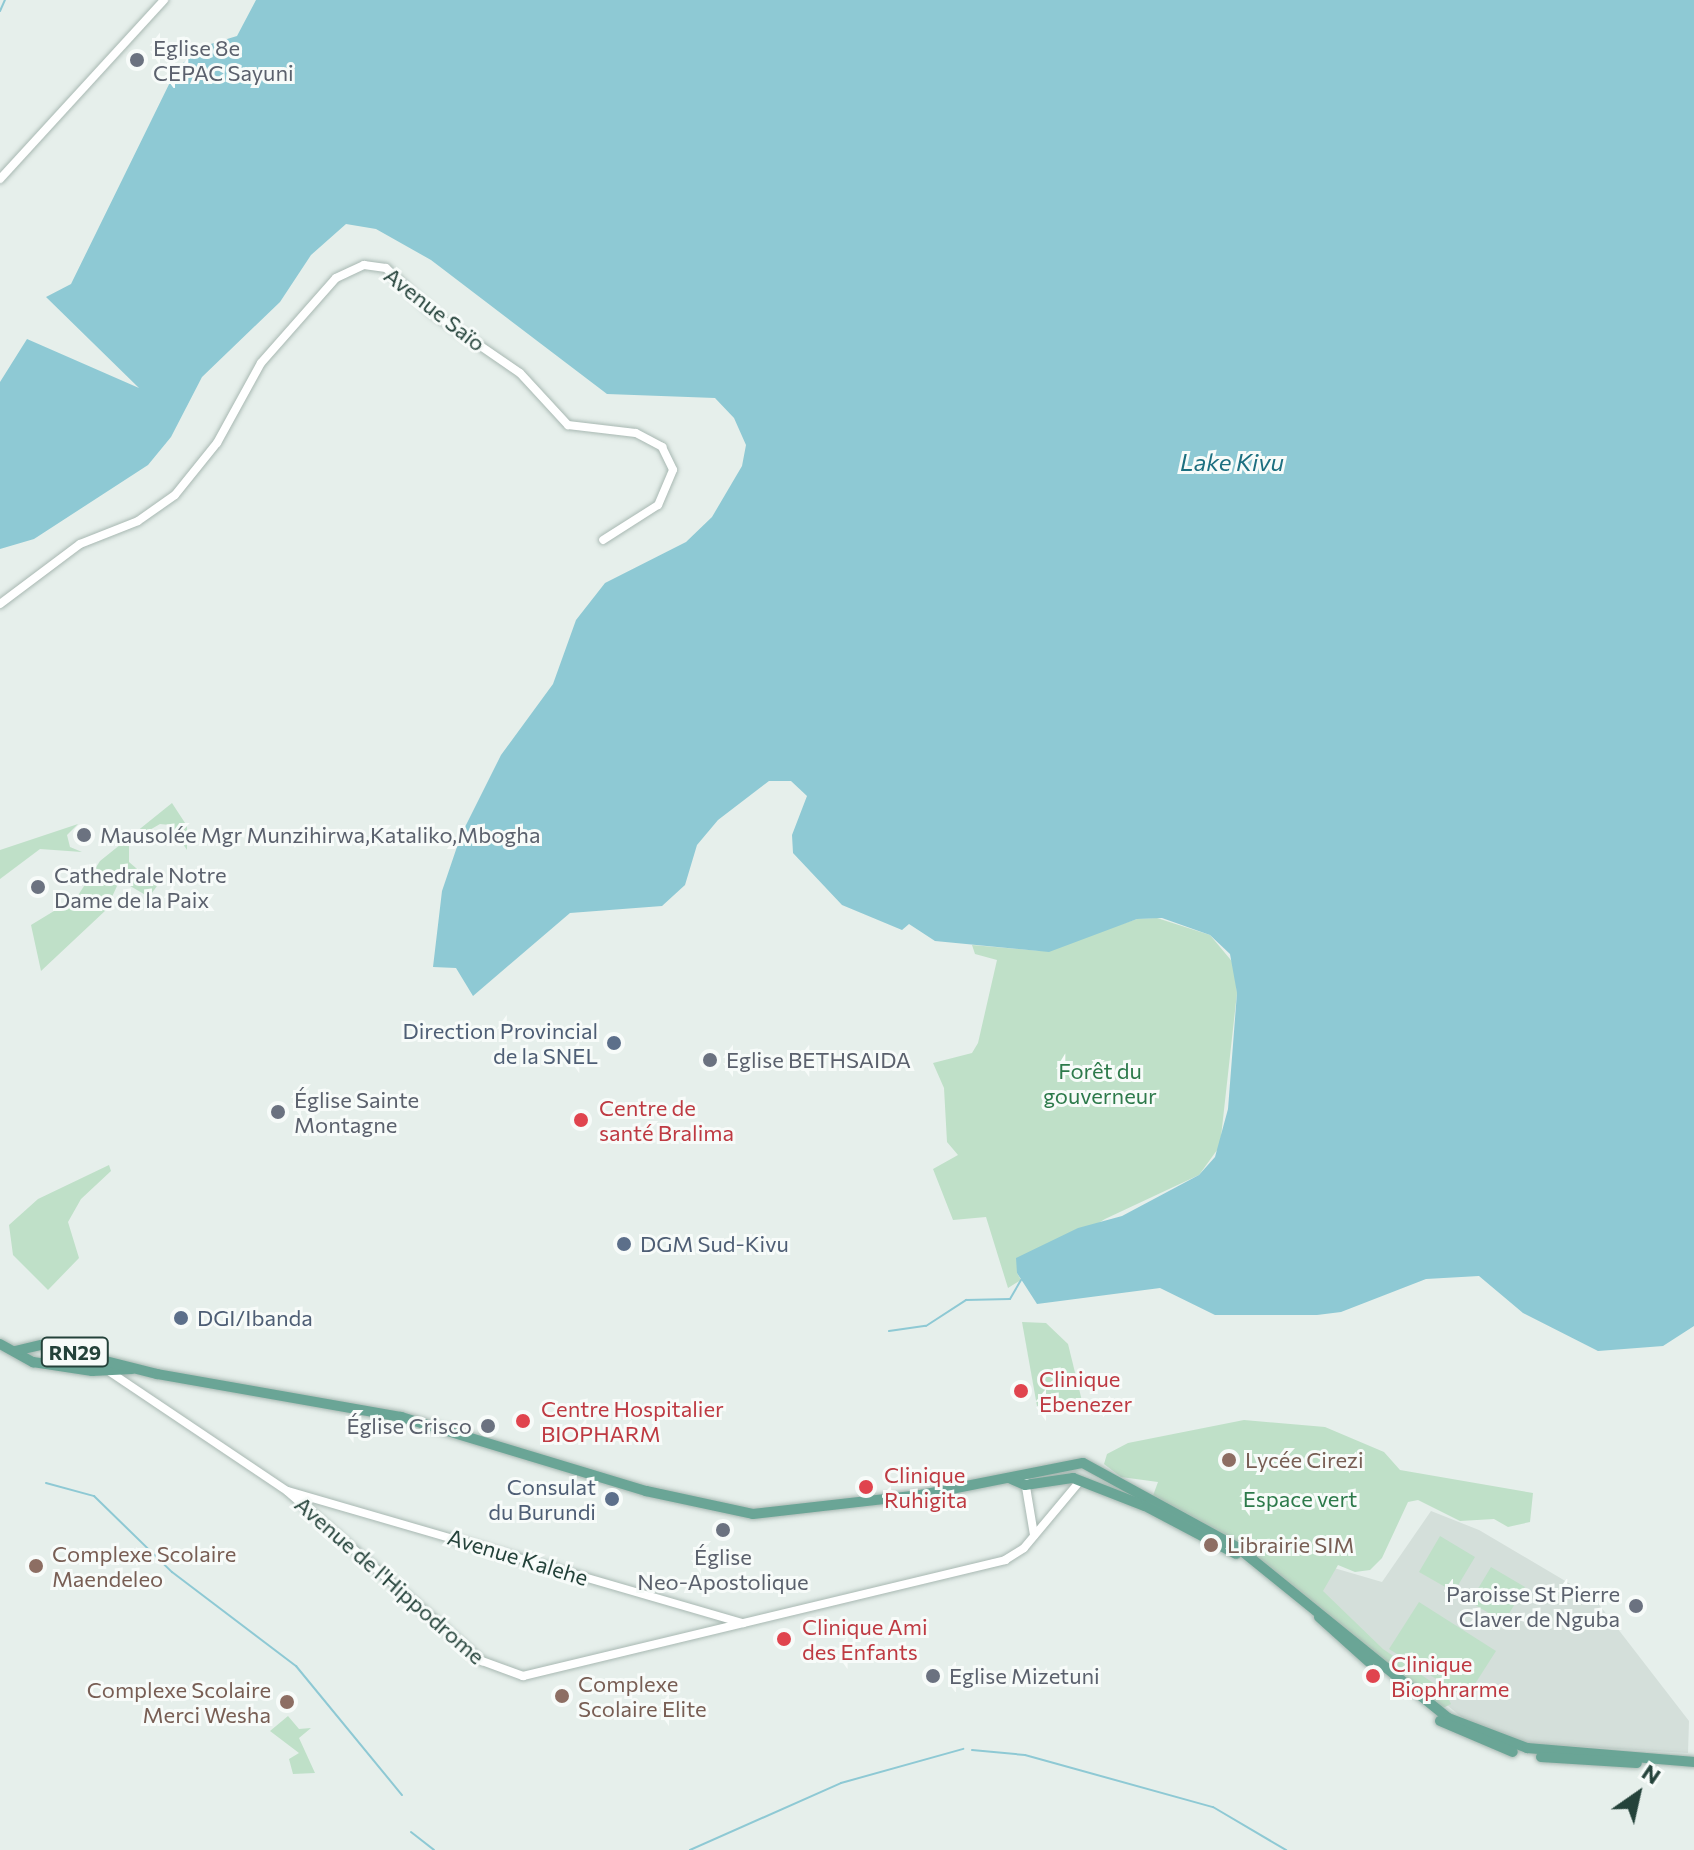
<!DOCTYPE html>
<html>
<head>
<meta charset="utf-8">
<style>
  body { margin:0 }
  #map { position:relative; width:1694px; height:1850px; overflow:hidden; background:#e6efeb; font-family:Commissioner,sans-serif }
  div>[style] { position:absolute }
  .built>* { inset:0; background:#d4dfda }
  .green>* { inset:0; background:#bfe0c8 }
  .water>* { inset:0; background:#8ec9d4 }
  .stream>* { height:2px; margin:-1px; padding:0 1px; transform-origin:1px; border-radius:1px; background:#8ec9d4 }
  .roads { filter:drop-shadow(0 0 2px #a8b8b2) drop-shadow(0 0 2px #a8b8b2) }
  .minor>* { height:8px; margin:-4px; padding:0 4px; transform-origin:4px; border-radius:4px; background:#fff }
  .major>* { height:10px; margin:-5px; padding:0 5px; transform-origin:5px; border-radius:5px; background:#6aa596 }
  .dots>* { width:22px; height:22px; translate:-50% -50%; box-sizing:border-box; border:4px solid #f7fbf9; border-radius:50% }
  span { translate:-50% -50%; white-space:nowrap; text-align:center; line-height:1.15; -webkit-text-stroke:6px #f7fbf9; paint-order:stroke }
  .shield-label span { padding:2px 6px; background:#f7fbf9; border:2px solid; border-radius:6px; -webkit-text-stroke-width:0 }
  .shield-label { font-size:20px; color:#24423a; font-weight:700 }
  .worship-label { font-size:22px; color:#5b616d }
  .left { translate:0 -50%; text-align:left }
  .right { translate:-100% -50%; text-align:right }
  .street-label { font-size:22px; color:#24423a }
  .service-label { font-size:22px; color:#4e5e75 }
  .park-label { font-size:22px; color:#2d7a4b }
  .health-label { font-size:22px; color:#be3a42 }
  .education-label { font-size:22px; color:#785e54 }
  .water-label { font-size:24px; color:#1c6f80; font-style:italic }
  .north { position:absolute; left:1598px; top:1754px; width:80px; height:80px; -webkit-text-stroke:6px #f7fbf9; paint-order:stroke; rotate:34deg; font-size:22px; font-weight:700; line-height:32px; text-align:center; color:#24423a }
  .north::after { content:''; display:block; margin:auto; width:28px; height:36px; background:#24423a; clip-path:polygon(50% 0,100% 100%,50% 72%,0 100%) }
</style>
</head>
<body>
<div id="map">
  <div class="built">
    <i style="clip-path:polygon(1431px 1511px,1479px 1530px,1594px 1598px,1689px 1721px,1688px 1753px,1515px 1743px,1477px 1730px,1315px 1595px,1334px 1568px,1382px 1582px)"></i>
  </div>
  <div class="green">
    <i style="clip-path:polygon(172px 803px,187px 826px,187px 850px,170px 825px,160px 824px,129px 842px,129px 862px,157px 886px,149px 897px,125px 883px,117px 886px,106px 910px,41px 971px,31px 925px,77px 897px,100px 861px)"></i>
    <i style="clip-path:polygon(78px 824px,67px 835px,70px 847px,82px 852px,40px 849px,0 879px,0 850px)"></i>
    <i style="clip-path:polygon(1157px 918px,1210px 935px,1235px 965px,1237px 993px,1220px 1146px,1199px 1175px,1105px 1219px,1017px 1273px,1021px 1280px,1008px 1288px,986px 1217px,953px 1220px,933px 1169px,958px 1155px,947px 1142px,944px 1088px,933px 1063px,972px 1053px,978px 1043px,997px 960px,975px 954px,972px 945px,1041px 951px,1137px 919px)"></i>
    <i style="clip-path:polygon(109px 1165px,111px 1171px,81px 1199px,68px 1222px,79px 1258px,48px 1290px,13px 1255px,9px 1225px,38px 1199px)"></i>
    <i style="clip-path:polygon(1022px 1322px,1046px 1323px,1068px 1344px,1082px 1401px,1037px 1406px)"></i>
    <i style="clip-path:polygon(1244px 1420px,1325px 1427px,1384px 1452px,1400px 1470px,1533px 1493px,1530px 1522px,1508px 1527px,1494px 1519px,1460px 1521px,1418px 1500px,1408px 1502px,1382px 1558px,1370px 1570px,1355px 1572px,1338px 1565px,1323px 1591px,1383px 1649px,1445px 1691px,1451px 1704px,1437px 1711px,1410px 1689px,1400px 1671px,1385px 1667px,1268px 1569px,1151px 1501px,1158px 1482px,1121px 1477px,1104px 1464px,1107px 1454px,1128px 1443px)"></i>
    <i style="clip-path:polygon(1440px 1536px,1475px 1557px,1454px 1592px,1419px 1572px)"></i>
    <i style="clip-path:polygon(1491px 1567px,1525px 1587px,1504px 1622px,1470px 1602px)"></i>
    <i style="clip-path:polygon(1419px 1602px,1496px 1651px,1466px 1698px,1389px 1649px)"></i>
    <i style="clip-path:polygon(288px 1716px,299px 1729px,311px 1728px,299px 1738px,315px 1773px,293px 1774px,289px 1759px,299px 1753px,270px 1731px)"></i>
  </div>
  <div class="water">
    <i style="clip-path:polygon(256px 0,1694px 0,1694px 1326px,1663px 1346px,1598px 1351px,1523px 1313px,1479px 1276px,1426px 1279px,1341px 1312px,1317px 1315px,1215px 1315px,1160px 1288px,1037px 1304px,1017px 1273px,1016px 1258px,1078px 1228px,1122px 1216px,1199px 1175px,1215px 1157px,1228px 1109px,1237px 993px,1230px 954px,1210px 935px,1162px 918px,1137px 919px,1049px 952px,935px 941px,909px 924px,902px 930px,842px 905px,793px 853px,792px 835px,807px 796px,791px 781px,769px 781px,718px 820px,697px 845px,685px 885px,662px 906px,570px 913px,473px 996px,456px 968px,433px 967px,442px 891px,461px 835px,501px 755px,553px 684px,576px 620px,605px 583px,686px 542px,712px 517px,742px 466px,746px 445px,734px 418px,715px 398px,607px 394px,431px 260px,376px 229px,346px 224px,311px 255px,280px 302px,202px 377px,171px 437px,148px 465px,34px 539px,0 549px,0 382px,27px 339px,139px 388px,46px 297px,71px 284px,177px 68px,204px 46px,237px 36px)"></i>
  </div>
  <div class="stream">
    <i style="left:0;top:11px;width:12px;rotate:-66deg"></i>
    <i style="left:889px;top:1331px;width:37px;rotate:-8deg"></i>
    <i style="left:926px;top:1326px;width:48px;rotate:-33deg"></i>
    <i style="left:966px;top:1300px;width:44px;rotate:-1.3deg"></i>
    <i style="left:1010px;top:1299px;width:22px;rotate:-60deg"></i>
    <i style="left:46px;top:1483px;width:50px;rotate:15.2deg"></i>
    <i style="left:94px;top:1496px;width:109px;rotate:44.3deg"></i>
    <i style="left:172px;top:1572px;width:156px;rotate:37.2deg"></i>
    <i style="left:296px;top:1666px;width:167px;rotate:50.6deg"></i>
    <i style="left:972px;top:1750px;width:53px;rotate:5.4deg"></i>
    <i style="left:1025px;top:1755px;width:195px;rotate:15.5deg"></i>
    <i style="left:1213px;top:1807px;width:85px;rotate:30.5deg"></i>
    <i style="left:411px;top:1832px;width:29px;rotate:38deg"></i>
    <i style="left:690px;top:1850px;width:165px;rotate:-23.9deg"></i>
    <i style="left:841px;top:1783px;width:127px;rotate:-15.6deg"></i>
  </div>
  <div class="roads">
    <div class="minor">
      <i style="left:0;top:179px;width:243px;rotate:-47.5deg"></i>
      <i style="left:0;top:604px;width:100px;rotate:-36.9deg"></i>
      <i style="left:80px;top:544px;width:62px;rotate:-21.6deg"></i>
      <i style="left:138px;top:521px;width:45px;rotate:-35.1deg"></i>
      <i style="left:175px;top:495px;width:67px;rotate:-51.1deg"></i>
      <i style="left:217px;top:443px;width:91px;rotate:-61.2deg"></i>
      <i style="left:261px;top:363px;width:113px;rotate:-48.6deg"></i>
      <i style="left:336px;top:278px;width:31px;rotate:-25deg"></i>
      <i style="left:364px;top:265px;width:22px;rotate:8deg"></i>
      <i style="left:386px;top:268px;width:66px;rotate:43.8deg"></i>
      <i style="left:434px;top:314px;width:104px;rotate:34.5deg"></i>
      <i style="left:520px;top:373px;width:71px;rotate:47.3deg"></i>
      <i style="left:568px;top:425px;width:68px;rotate:6.7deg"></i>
      <i style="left:636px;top:433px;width:30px;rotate:28deg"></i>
      <i style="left:662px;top:447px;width:25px;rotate:64deg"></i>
      <i style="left:673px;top:470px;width:38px;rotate:113deg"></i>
      <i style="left:658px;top:505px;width:65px;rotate:147.5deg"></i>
      <i style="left:107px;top:1370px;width:217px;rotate:33.9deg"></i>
      <i style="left:287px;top:1491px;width:259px;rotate:41.1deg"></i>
      <i style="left:482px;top:1661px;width:44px;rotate:20.1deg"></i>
      <i style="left:523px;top:1676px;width:496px;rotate:-13.5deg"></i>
      <i style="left:1005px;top:1560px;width:22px;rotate:-32deg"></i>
      <i style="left:1024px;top:1548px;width:87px;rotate:-50.1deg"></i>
      <i style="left:1025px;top:1481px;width:55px;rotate:80.5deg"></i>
      <i style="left:288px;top:1491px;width:474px;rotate:16.2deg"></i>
    </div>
    <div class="major">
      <i style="left:0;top:1344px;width:38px;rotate:29deg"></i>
      <i style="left:33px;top:1362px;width:60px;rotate:8.7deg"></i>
      <i style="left:92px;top:1371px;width:40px;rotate:-2.9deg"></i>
      <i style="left:15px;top:1351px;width:28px;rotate:-13deg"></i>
      <i style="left:42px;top:1345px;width:119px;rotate:14.2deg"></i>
      <i style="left:157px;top:1374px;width:248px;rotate:10deg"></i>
      <i style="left:401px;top:1417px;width:256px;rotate:16.8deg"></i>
      <i style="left:646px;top:1491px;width:109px;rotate:12.1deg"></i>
      <i style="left:753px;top:1514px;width:169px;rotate:-6.5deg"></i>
      <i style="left:921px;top:1495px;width:165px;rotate:-11.2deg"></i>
      <i style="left:1083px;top:1463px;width:175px;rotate:28.6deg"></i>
      <i style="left:1237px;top:1547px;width:272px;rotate:39deg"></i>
      <i style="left:1448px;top:1718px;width:85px;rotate:20.8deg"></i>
      <i style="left:1527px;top:1748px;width:168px;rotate:4.8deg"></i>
      <i style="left:1073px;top:1478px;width:77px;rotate:21.3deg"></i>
      <i style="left:1145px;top:1506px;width:103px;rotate:27.8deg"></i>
      <i style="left:1011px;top:1479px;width:15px;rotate:23deg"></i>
      <i style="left:1025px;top:1485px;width:49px;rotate:-8.3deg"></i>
      <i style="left:1319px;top:1617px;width:67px;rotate:42deg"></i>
      <i style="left:1440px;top:1721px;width:79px;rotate:23deg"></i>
      <i style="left:1541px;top:1757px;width:96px;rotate:3.6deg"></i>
    </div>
  </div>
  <div class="dots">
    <i style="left:137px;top:60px;background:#6b7280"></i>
    <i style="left:84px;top:835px;background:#6b7280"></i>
    <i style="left:38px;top:887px;background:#6b7280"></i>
    <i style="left:614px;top:1043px;background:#5c6f8a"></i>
    <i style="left:710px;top:1060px;background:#6b7280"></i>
    <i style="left:278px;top:1112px;background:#6b7280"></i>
    <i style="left:581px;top:1120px;background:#e0444e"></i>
    <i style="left:624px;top:1244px;background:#5c6f8a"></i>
    <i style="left:181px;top:1318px;background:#5c6f8a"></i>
    <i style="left:1021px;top:1391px;background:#e0444e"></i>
    <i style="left:523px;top:1421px;background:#e0444e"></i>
    <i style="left:488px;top:1426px;background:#6b7280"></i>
    <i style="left:1229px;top:1460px;background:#8d6e63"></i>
    <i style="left:866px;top:1487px;background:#e0444e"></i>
    <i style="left:612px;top:1499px;background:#5c6f8a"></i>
    <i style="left:723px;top:1530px;background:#6b7280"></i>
    <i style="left:1211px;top:1545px;background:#8d6e63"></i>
    <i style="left:36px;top:1566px;background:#8d6e63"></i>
    <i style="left:1636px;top:1606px;background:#6b7280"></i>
    <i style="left:784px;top:1639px;background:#e0444e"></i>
    <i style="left:933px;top:1676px;background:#6b7280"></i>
    <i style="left:1373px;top:1676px;background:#e0444e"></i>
    <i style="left:562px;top:1696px;background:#8d6e63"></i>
    <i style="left:287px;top:1702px;background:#8d6e63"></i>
  </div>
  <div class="shield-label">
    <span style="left:75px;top:1352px">RN29</span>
  </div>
  <div class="worship-label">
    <span class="left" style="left:153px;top:60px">Eglise 8e<br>CEPAC Sayuni</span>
    <span class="left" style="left:100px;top:835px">Mausolée Mgr Munzihirwa,Kataliko,Mbogha</span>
    <span class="left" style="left:54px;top:887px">Cathedrale Notre<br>Dame de la Paix</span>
    <span class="left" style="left:726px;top:1060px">Eglise BETHSAIDA</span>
    <span class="left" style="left:294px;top:1112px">Église Sainte<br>Montagne</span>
    <span class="right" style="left:472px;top:1426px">Église Crisco</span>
    <span style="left:723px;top:1569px">Église<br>Neo-Apostolique</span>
    <span class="right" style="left:1620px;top:1606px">Paroisse St Pierre<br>Claver de Nguba</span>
    <span class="left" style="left:949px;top:1676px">Eglise Mizetuni</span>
  </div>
  <div class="street-label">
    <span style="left:435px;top:309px;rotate:38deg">Avenue Saïo</span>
    <span style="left:518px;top:1557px;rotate:17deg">Avenue Kalehe</span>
    <span style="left:390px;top:1580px;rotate:41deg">Avenue de l'Hippodrome</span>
  </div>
  <div class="service-label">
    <span class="right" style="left:598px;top:1043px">Direction Provincial<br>de la SNEL</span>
    <span class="left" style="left:640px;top:1244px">DGM Sud-Kivu</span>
    <span class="left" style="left:197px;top:1318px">DGI/Ibanda</span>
    <span class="right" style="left:596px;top:1499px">Consulat<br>du Burundi</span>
  </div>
  <div class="park-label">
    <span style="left:1100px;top:1083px">Forêt du<br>gouverneur</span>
    <span style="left:1300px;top:1499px">Espace vert</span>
  </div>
  <div class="health-label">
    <span class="left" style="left:599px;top:1120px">Centre de<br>santé Bralima</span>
    <span class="left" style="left:1039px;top:1391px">Clinique<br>Ebenezer</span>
    <span class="left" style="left:541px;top:1421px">Centre Hospitalier<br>BIOPHARM</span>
    <span class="left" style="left:884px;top:1487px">Clinique<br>Ruhigita</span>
    <span class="left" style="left:802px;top:1639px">Clinique Ami<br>des Enfants</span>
    <span class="left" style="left:1391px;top:1676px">Clinique<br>Biophrarme</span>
  </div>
  <div class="education-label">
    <span class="left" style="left:1245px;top:1460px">Lycée Cirezi</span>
    <span class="left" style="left:1227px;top:1545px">Librairie SIM</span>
    <span class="left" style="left:52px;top:1566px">Complexe Scolaire<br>Maendeleo</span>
    <span class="left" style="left:578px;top:1696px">Complexe<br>Scolaire Elite</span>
    <span class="right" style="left:271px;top:1702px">Complexe Scolaire<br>Merci Wesha</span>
  </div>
  <div class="water-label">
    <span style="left:1232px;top:462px">Lake Kivu</span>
  </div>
  <div class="north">N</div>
</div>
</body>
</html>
